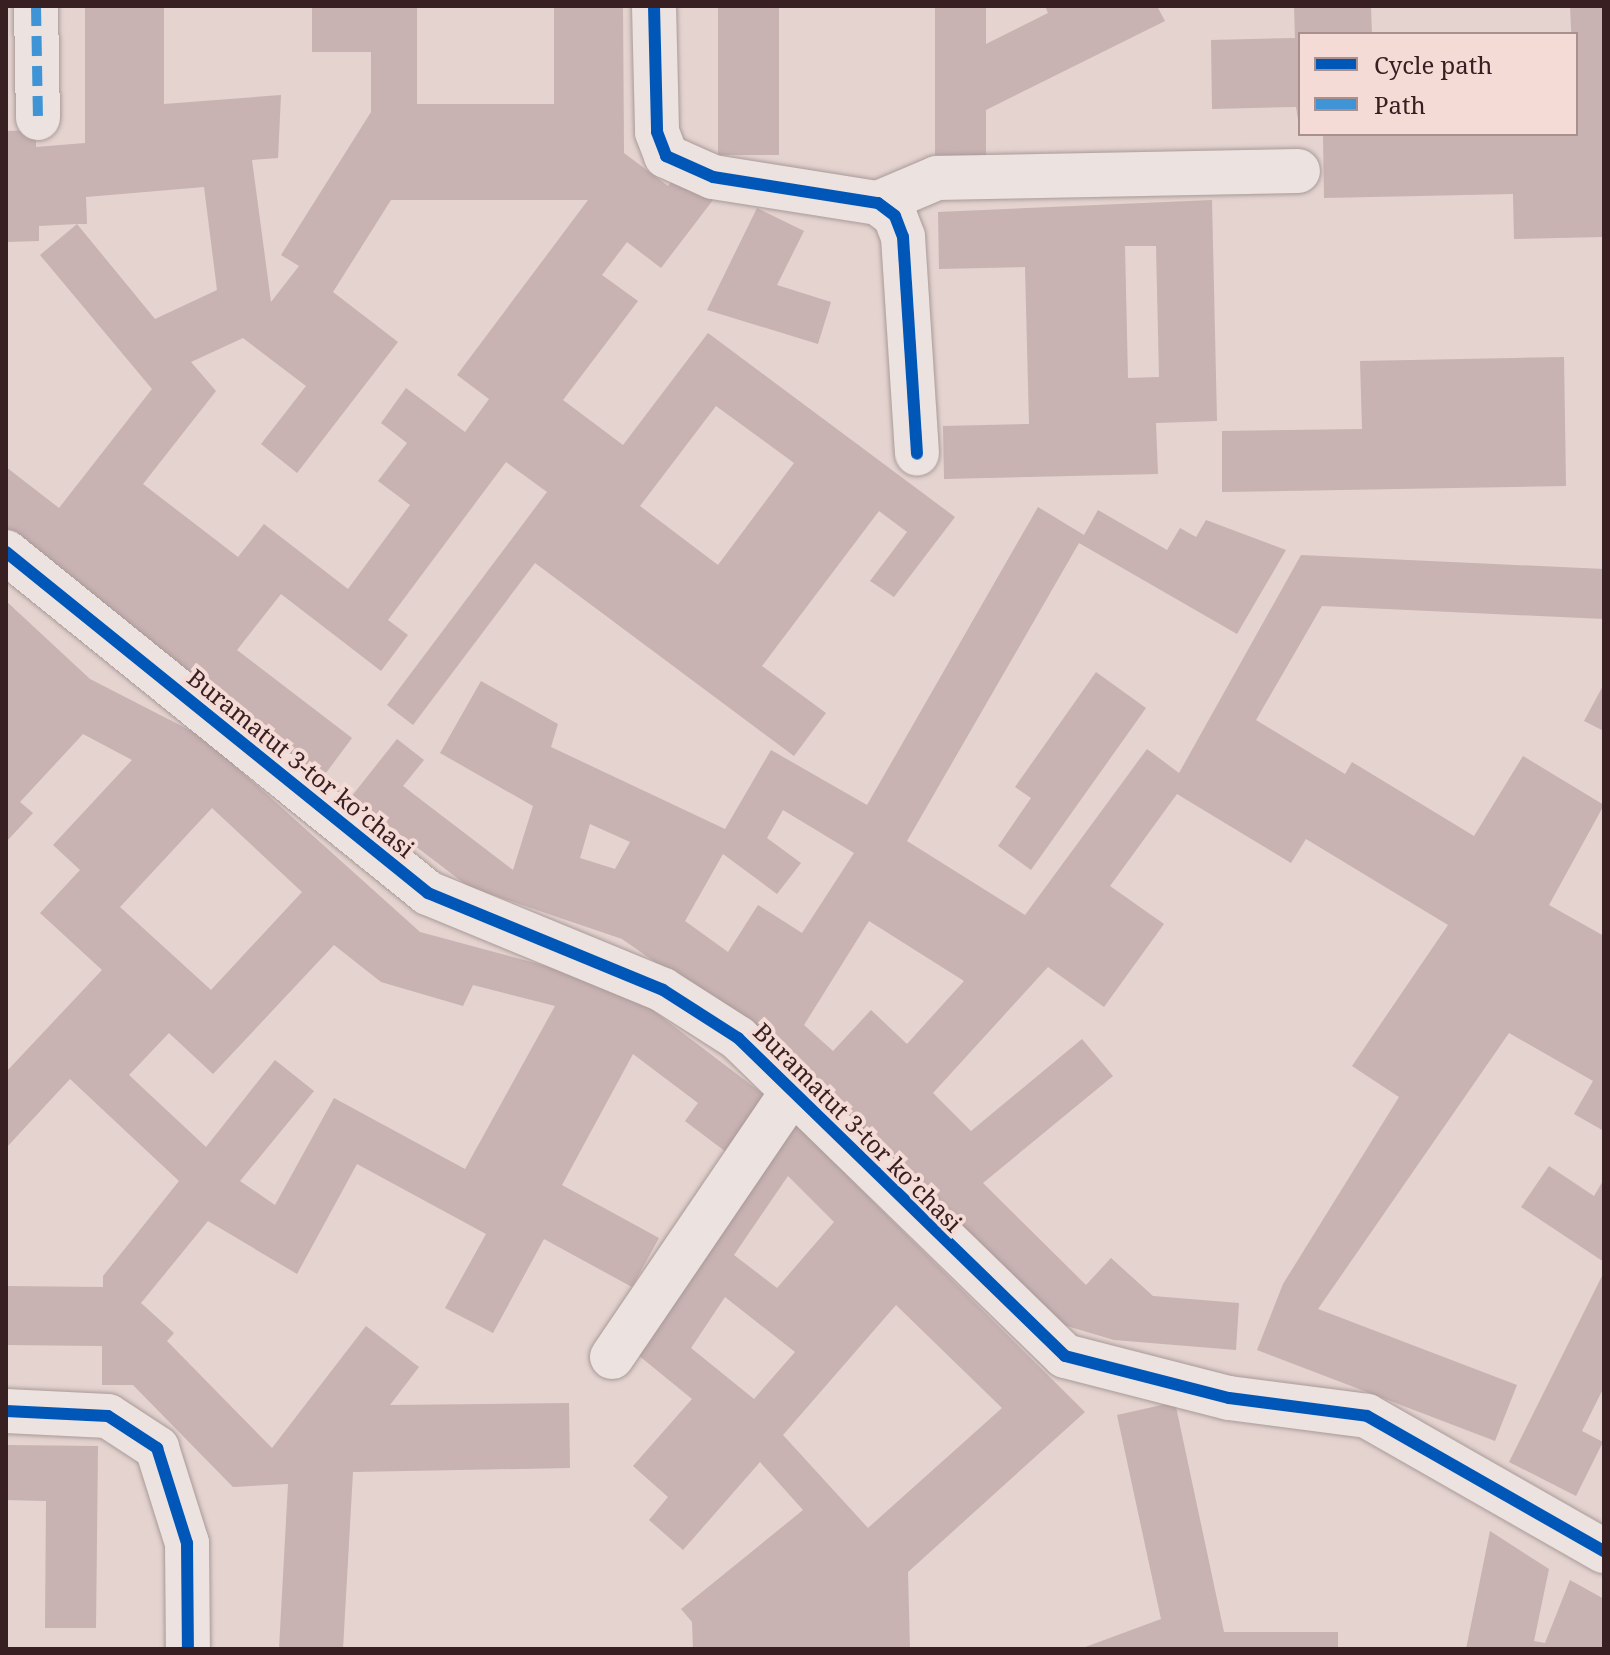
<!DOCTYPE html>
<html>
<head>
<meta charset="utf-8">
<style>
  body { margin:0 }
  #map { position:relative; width:1610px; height:1655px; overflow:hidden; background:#e4d3cf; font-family:"Noto Serif",serif }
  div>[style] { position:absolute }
  .building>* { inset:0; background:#c8b2b2 }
  .roads { filter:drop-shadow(0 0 2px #a99a98) drop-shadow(0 0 2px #a99a98) }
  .minor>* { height:44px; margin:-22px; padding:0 22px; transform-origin:22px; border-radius:22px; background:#ece2e0 }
  .quiet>* { height:10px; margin-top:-5px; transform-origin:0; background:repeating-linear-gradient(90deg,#3e94d5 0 20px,transparent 0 30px) }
  .cycleway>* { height:12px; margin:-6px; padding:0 6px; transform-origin:6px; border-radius:6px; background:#0057b8 }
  span { translate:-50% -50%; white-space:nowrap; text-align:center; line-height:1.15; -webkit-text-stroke:8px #f4dbd6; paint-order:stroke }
  .street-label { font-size:24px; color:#382022 }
  .frame { position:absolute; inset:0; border:8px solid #382022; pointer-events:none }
  .legend { position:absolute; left:1298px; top:32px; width:280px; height:104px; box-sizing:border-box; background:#f4dbd6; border:2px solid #a9908e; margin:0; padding:10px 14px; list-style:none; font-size:24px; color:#382022 }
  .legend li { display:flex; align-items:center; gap:16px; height:40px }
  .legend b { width:40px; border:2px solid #a9908e }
</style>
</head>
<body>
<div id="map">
  <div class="building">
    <i style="clip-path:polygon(evenodd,85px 6px,164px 6px,164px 104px,281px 95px,278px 158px,252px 160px,271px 302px,299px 266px,281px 255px,371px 112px,371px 52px,312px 52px,312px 6px,417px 6px,417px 104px,554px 104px,554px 6px,623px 6px,624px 153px,668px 186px,678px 174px,713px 200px,661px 268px,627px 242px,602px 275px,638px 301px,563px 400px,623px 445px,708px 333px,955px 517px,894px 597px,870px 581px,907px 532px,879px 511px,762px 666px,826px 713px,794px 756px,535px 563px,413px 725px,387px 705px,547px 492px,506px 462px,388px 620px,408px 635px,381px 671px,281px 594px,237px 650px,352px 738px,323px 777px,6px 532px,6px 467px,59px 508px,152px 389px,40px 255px,77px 224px,39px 226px,39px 241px,6px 242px,6px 131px,36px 130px,36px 147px,85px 143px,85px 6px,204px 187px,217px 290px,155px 319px,77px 224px,87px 224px,86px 197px,204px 187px,85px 6px,391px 200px,588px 200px,457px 375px,489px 399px,465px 432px,406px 388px,381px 423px,407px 443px,378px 481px,410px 505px,348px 589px,264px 524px,238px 557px,143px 484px,216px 391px,191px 362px,243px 338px,306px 386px,261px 444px,297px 473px,398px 342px,333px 292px,391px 200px,85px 6px,716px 406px,794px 463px,718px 565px,640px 506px,716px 406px)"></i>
    <i style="clip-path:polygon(718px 6px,779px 6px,779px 155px,718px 155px)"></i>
    <i style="clip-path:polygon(935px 6px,986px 6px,986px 44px,1048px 13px,1045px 6px,1157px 6px,1165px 21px,986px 110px,986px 155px,935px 155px)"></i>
    <i style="clip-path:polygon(1294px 6px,1371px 6px,1372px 34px,1300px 34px,1300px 132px,1296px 107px,1212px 109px,1211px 40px,1295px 38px)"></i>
    <i style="clip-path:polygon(1570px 6px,1604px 6px,1604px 237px,1514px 239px,1513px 194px,1324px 198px,1323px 134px,1576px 134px)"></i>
    <i style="clip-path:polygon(evenodd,1212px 200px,1217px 421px,1156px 423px,1158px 474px,944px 479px,943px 426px,1029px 424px,1025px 267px,939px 269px,938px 212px,1212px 200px,1125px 246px,1156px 246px,1159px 377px,1128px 378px,1125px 246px)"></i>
    <i style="clip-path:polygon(757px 208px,804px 231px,777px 285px,831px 302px,818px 344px,707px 310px)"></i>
    <i style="clip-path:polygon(1564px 357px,1566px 486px,1222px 492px,1222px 431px,1362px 429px,1360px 361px)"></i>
    <i style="clip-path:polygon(evenodd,1038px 507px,1084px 535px,1098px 510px,1167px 550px,1180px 528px,1196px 537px,1206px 520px,1286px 550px,1237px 634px,1079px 543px,907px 841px,1025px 915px,1147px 749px,1179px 773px,1301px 555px,1604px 569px,1604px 619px,1322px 606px,1256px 720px,1345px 774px,1352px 762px,1474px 836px,1523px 756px,1604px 805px,1549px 905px,1604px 936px,1604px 1131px,1574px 1114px,1593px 1081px,1509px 1033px,1318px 1309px,1517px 1385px,1495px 1441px,1257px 1350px,1283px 1284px,1399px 1097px,1352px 1066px,1448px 925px,1306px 839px,1291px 863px,1177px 794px,1110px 886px,1164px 924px,1104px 1007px,1048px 967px,933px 1093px,971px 1131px,1082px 1039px,1113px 1076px,983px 1183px,1086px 1285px,1111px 1258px,1153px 1296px,1239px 1303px,1236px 1350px,1114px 1340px,1050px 1321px,744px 1024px,622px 939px,469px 887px,351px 797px,397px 739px,424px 760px,403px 786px,513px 870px,533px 806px,440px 753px,481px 681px,558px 724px,551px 747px,725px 829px,771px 750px,867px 805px,1038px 507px,783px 810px,854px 853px,802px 933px,758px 905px,728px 952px,685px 921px,723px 854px,777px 894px,801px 863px,767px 838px,783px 810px,1038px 507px,590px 824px,630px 842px,615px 869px,580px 858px,590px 824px,1038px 507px,869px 921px,964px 981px,907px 1044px,871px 1010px,833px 1051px,804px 1025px,869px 921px)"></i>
    <i style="clip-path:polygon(evenodd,6px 601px,90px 679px,203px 737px,420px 932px,621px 986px,771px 1100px,730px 1155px,685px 1121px,698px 1103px,633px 1054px,562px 1185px,659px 1238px,632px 1287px,544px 1239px,493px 1333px,445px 1308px,486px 1234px,357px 1164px,297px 1274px,208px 1221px,141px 1303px,174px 1333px,167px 1341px,272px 1448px,366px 1326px,419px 1367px,390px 1405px,569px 1403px,570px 1468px,353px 1472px,343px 1649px,279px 1649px,288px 1484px,233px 1487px,133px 1385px,102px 1385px,102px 1346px,6px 1345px,6px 1286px,103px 1287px,103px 1276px,179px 1181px,70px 1079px,6px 1148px,6px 1072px,102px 970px,40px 913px,80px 870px,53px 845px,132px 760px,83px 734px,20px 802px,33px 813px,6px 842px,6px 601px,212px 808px,302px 892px,211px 990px,120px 907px,212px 808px,6px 601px,334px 945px,381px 982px,463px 1006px,473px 985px,555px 1006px,465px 1169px,334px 1098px,275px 1205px,240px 1181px,314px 1091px,275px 1060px,206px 1147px,129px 1075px,169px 1033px,213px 1074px,334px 945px)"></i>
    <i style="clip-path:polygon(1096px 672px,1146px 708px,1031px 870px,998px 846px,1031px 798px,1015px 787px)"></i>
    <i style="clip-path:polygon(1604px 684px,1604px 731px,1584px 721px)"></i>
    <i style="clip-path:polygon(evenodd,789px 1118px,1085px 1412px,908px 1572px,910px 1649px,693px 1649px,692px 1622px,681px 1609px,803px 1510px,760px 1462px,683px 1550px,649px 1520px,668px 1497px,633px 1466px,692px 1399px,632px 1350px,789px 1118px,788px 1176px,834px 1222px,777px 1288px,734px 1255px,788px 1176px,789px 1118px,725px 1297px,795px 1352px,754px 1399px,691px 1348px,725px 1297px,789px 1118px,896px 1305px,1002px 1408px,868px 1528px,783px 1435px,896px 1305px)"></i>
    <i style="clip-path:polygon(1549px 1166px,1594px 1196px,1604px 1179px,1604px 1262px,1521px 1207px)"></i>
    <i style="clip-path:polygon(1604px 1272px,1604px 1387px,1582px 1431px,1603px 1442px,1576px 1496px,1509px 1462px)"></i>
    <i style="clip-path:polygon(1175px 1402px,1224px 1632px,1338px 1632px,1338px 1649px,1080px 1649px,1161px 1619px,1117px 1415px)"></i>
    <i style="clip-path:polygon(6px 1445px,98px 1446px,96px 1628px,45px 1628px,46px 1501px,6px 1500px)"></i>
    <i style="clip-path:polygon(1490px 1531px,1549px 1569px,1534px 1641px,1545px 1643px,1570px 1580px,1604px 1599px,1604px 1649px,1466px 1649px)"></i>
  </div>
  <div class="roads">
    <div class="minor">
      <i style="left:36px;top:6px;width:112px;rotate:89deg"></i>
      <i style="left:654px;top:6px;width:126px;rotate:88.6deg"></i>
      <i style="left:657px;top:132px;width:26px;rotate:69deg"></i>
      <i style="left:666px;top:156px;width:51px;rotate:24.1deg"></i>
      <i style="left:713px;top:177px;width:167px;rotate:9deg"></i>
      <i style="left:878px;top:203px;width:21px;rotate:37deg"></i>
      <i style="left:895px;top:216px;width:22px;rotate:69deg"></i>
      <i style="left:903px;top:237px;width:217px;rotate:86.3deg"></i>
      <i style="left:878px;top:203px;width:64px;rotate:-23deg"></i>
      <i style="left:937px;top:178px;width:361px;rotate:-1.1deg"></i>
      <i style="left:6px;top:552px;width:543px;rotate:38.94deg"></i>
      <i style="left:428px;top:893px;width:254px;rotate:22.4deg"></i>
      <i style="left:663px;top:990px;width:89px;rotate:32.6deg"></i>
      <i style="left:738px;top:1038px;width:456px;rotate:44.2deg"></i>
      <i style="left:1065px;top:1356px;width:169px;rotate:14.4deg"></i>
      <i style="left:1229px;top:1398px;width:139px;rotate:7.4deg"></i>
      <i style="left:1367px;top:1416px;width:273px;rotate:29.7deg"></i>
      <i style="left:612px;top:1357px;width:322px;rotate:-55.8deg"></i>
      <i style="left:6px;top:1411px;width:102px;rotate:2.8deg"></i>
      <i style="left:108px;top:1416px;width:59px;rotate:33.1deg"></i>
      <i style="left:157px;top:1448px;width:100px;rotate:72.5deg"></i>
      <i style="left:187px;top:1543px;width:106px;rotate:89.5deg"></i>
    </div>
  </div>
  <div class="quiet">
    <i style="left:36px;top:6px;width:112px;rotate:89deg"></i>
  </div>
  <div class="cycleway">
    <i style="left:654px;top:6px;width:126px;rotate:88.6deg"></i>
    <i style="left:657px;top:132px;width:26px;rotate:69deg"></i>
    <i style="left:666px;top:156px;width:51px;rotate:24.1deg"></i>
    <i style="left:713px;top:177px;width:167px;rotate:9deg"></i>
    <i style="left:878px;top:203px;width:21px;rotate:37deg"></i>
    <i style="left:895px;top:216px;width:22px;rotate:69deg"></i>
    <i style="left:903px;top:237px;width:217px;rotate:86.3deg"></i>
    <i style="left:6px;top:552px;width:543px;rotate:38.94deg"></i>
    <i style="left:428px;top:893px;width:254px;rotate:22.4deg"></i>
    <i style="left:663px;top:990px;width:89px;rotate:32.6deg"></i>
    <i style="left:738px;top:1038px;width:456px;rotate:44.2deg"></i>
    <i style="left:1065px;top:1356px;width:169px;rotate:14.4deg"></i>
    <i style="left:1229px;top:1398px;width:139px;rotate:7.4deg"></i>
    <i style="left:1367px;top:1416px;width:273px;rotate:29.7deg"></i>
    <i style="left:6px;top:1411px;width:102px;rotate:2.8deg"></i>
    <i style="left:108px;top:1416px;width:59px;rotate:33.1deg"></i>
    <i style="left:157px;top:1448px;width:100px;rotate:72.5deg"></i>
    <i style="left:187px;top:1543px;width:106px;rotate:89.5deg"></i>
  </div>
  <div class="street-label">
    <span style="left:301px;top:763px;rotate:39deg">Buramatut 3-tor koʼchasi</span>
    <span style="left:858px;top:1127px;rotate:45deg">Buramatut 3-tor koʼchasi</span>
  </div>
  <div class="frame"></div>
  <ul class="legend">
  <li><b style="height:10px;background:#0057b8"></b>Cycle path</li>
  <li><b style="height:10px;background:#3e94d5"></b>Path</li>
  </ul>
</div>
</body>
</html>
